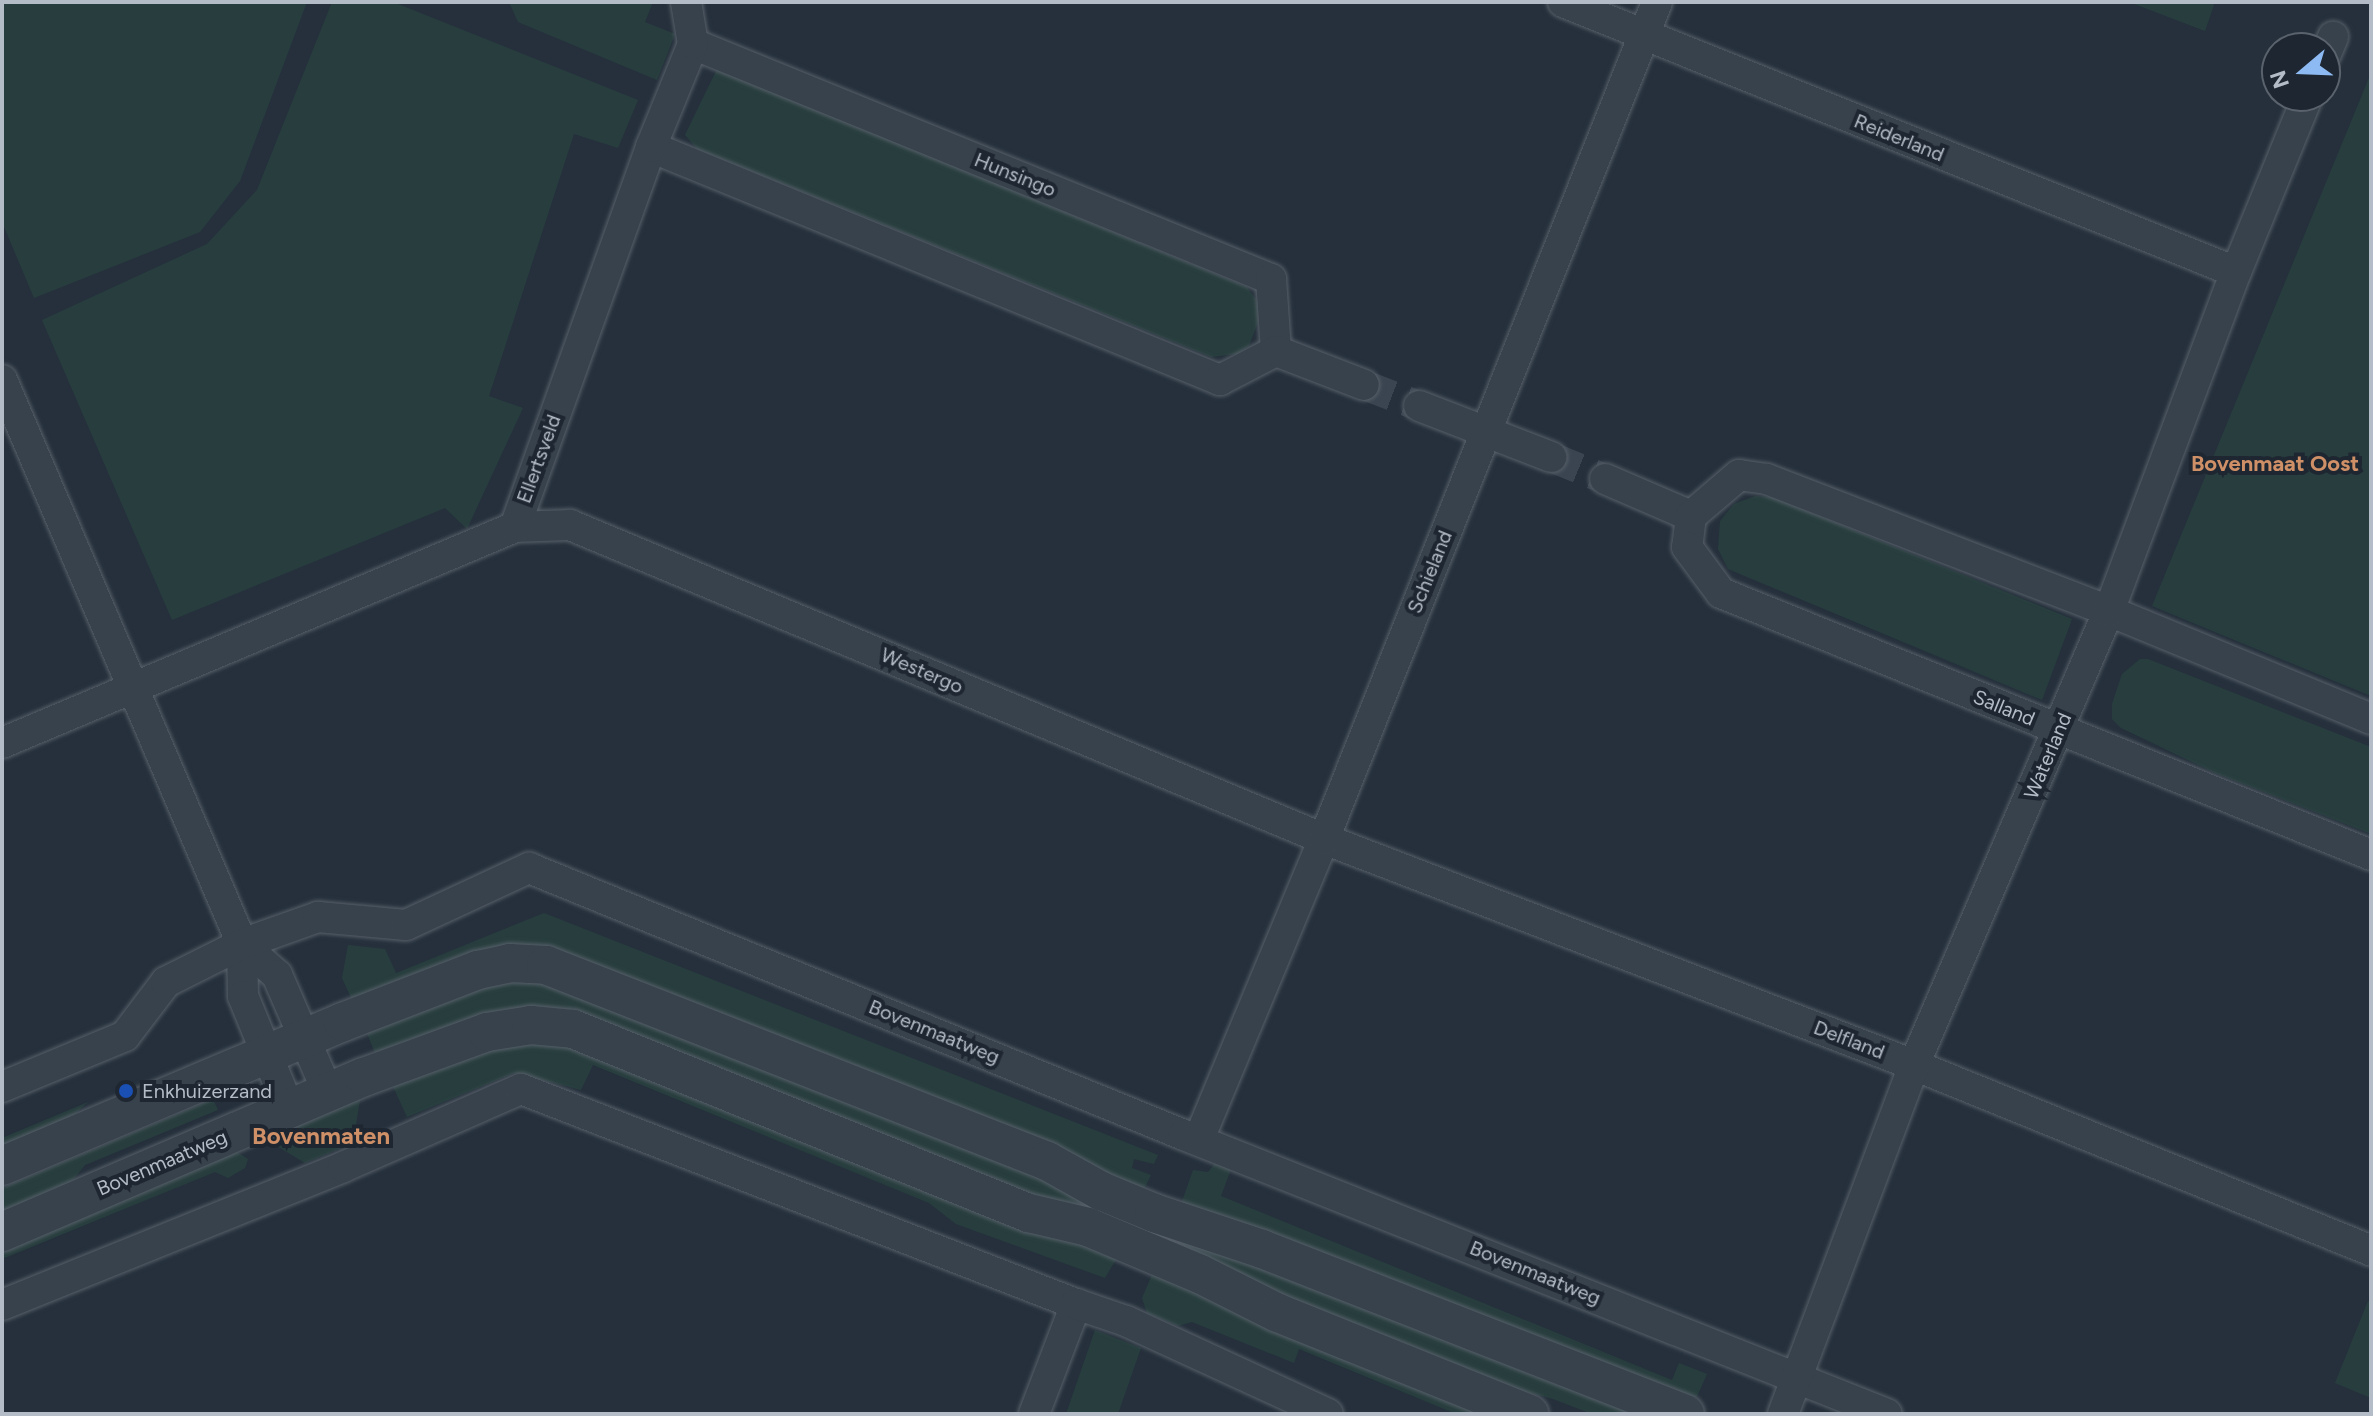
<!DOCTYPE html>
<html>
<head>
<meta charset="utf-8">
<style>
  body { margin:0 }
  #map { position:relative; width:2373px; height:1416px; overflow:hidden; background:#25303c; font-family:Figtree,sans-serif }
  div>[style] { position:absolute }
  .green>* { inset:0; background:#283e3e }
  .minor-tunnel>* { height:30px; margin-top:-15px; transform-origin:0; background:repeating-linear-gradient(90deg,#3a4551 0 30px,transparent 0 45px) }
  .roads { filter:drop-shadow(0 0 2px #57606a) drop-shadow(0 0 2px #57606a) }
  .minor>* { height:30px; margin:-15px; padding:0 15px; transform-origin:15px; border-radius:15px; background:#38424c }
  .tertiary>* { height:38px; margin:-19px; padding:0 19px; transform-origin:19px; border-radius:19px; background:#38424c }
  .dots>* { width:22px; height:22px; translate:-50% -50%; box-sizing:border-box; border:4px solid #1e2731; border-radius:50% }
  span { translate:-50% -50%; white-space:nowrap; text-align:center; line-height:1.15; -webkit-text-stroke:8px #1e2731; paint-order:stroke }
  .street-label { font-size:20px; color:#b4bdc7 }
  .poi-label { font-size:20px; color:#b4bdc7 }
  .left { translate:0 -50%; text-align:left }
  .neighbourhood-label { font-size:22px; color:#cf8f67; font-weight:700 }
  .quarter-label { font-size:24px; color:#cf8f67; font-weight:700 }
  .frame { position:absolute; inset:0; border:4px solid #b4bdc7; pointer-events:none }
  .north { position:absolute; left:2261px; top:32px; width:80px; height:80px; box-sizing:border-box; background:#1e2731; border:2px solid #5a636d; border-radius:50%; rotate:251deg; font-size:22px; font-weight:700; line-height:32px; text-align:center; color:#b4bdc7 }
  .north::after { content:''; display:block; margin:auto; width:28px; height:36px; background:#8ebaf3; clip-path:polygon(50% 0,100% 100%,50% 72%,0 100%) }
</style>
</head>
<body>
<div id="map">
  <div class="green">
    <i style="clip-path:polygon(2px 2px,307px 2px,240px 181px,200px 232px,34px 298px,2px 222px)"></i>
    <i style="clip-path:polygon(332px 2px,393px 2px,638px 100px,618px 148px,574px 134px,489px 396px,523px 408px,467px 529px,445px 508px,172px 620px,42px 320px,207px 244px,257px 190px)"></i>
    <i style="clip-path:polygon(509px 2px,653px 2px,645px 22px,675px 34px,657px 80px,518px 22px)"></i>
    <i style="clip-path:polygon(2129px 2px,2215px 2px,2205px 31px)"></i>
    <i style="clip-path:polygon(717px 69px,1247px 287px,1263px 309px,1249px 346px,1237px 354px,1211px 357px,697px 149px,685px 135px)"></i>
    <i style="clip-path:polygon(2371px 73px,2371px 696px,2152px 606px)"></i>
    <i style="clip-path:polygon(1755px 496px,1772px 497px,2072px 619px,2042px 700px,1728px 569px,1718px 549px,1720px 521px,1734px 504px)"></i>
    <i style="clip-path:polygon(2140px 659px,2148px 659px,2371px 747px,2371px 834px,2215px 773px,2121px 728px,2112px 719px,2112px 704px,2122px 674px)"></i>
    <i style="clip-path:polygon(544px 913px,1158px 1155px,1154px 1164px,1134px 1159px,1132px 1168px,1151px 1175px,1142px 1193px,540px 953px,353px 1002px,342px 978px,348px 945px,385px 949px,396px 973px)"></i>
    <i style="clip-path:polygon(527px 981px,581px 989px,1131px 1216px,1127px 1232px,613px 1033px,377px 1058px,366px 1031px,495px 984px)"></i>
    <i style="clip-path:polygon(506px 1042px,556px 1042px,1118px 1256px,1105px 1278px,956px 1224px,929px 1203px,593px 1065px,581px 1090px,514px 1073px,407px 1117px,390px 1080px)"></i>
    <i style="clip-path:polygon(361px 1094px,353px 1143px,305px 1163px,260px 1136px)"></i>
    <i style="clip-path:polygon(213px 1099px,218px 1110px,85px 1165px,70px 1184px,2px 1215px,2px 1188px)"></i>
    <i style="clip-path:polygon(88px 1102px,57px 1131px,2px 1159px,2px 1138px)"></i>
    <i style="clip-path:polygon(237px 1152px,248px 1159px,245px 1168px,228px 1178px,215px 1172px,2px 1259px,2px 1246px)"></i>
    <i style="clip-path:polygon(1215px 1163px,1231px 1169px,1221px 1196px,1672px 1380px,1679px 1363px,1707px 1374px,1692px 1408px,1180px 1207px,1193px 1170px,1208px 1172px)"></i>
    <i style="clip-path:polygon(1180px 1238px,1292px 1274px,1635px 1414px,1592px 1414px,1553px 1399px,1471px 1378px,1174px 1251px)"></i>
    <i style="clip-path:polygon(1154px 1270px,1490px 1414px,1456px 1414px,1299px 1349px,1294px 1363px,1192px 1322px,1178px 1326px,1147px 1313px,1142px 1298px)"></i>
    <i style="clip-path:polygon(2368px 1301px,2371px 1303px,2371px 1398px,2335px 1383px)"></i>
    <i style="clip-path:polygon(1095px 1330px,1141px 1348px,1118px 1414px,1066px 1414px)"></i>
  </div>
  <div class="minor-tunnel">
    <i style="left:1364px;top:385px;width:59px;rotate:20.9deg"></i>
    <i style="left:1551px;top:457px;width:58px;rotate:22.2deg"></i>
  </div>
  <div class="roads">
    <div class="minor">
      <i style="left:1563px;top:2px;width:725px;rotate:21.86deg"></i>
      <i style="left:693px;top:44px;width:624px;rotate:22.13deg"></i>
      <i style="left:1271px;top:279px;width:72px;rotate:86deg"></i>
      <i style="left:2325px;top:56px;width:21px;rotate:-67deg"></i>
      <i style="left:651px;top:147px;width:615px;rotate:22.27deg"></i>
      <i style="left:1220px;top:380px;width:63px;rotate:-27.4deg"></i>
      <i style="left:1276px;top:351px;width:94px;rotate:21.1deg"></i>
      <i style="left:2px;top:380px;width:613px;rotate:66.95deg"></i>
      <i style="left:242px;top:944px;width:52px;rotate:88.9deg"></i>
      <i style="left:243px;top:996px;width:122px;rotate:67.8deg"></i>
      <i style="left:1419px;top:406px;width:142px;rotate:21.1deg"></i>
      <i style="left:1605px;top:479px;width:94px;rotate:23.3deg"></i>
      <i style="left:515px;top:527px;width:55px;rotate:-2.1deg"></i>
      <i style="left:570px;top:525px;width:817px;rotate:22.61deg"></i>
      <i style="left:1324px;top:839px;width:632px;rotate:20.96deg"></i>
      <i style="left:1914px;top:1065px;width:493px;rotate:22.1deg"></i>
      <i style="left:2371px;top:719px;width:283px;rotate:-157.6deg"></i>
      <i style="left:2109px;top:611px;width:367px;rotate:-158.9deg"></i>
      <i style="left:1767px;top:479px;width:28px;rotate:-172deg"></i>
      <i style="left:1739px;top:475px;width:63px;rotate:139.5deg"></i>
      <i style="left:1691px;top:516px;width:31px;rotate:97deg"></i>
      <i style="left:1687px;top:547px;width:57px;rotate:53.5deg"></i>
      <i style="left:1721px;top:593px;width:701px;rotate:21.95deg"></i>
      <i style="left:2px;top:743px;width:557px;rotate:-22.83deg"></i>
      <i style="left:515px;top:527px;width:404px;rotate:-70.3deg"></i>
      <i style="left:651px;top:147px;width:111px;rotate:-67.8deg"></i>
      <i style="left:693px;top:44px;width:43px;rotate:-99.5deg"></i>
      <i style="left:242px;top:944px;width:47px;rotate:41.5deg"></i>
      <i style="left:277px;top:975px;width:129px;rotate:66.6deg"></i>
      <i style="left:2px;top:1087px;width:133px;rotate:-22.5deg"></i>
      <i style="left:125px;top:1036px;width:68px;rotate:-52.8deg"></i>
      <i style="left:166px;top:982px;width:85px;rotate:-26.6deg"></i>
      <i style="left:242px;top:944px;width:81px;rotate:-19.6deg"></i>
      <i style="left:318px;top:917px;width:88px;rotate:5.2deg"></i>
      <i style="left:406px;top:925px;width:136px;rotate:-24.9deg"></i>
      <i style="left:529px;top:868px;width:707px;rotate:22.18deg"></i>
      <i style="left:1184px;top:1135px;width:756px;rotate:21.65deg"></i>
      <i style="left:1199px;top:1139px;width:325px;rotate:-67.4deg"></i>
      <i style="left:1324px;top:839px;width:901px;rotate:-68.3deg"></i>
      <i style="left:2px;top:1305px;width:368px;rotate:-22deg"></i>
      <i style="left:343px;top:1167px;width:194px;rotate:-23.7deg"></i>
      <i style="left:521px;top:1089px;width:595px;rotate:21.18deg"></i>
      <i style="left:1034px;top:1414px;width:118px;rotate:-69.1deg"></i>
      <i style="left:1076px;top:1304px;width:53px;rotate:18.8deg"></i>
      <i style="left:1126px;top:1321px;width:222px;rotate:24.7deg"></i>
      <i style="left:1783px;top:1414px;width:373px;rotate:-69.4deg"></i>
      <i style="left:1914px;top:1065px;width:494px;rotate:-66.8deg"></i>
      <i style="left:2109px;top:611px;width:362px;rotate:-69.5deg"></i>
      <i style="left:2236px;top:272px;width:190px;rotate:-67.8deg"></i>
    </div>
    <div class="tertiary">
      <i style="left:2px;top:1166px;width:370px;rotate:-22.9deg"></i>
      <i style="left:343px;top:1022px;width:145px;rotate:-21.1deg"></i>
      <i style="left:478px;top:970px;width:33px;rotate:-12deg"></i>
      <i style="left:510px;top:963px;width:36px;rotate:3deg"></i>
      <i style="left:546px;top:965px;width:538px;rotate:21.37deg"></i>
      <i style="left:1047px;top:1161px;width:62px;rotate:29.1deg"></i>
      <i style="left:1101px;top:1191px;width:57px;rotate:22.5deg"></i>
      <i style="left:1154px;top:1213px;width:114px;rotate:18.4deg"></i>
      <i style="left:1262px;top:1249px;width:454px;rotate:21.3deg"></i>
      <i style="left:2px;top:1232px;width:394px;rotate:-23.2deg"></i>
      <i style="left:364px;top:1077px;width:131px;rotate:-20.1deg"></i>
      <i style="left:487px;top:1032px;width:45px;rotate:-9deg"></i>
      <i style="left:531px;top:1025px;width:42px;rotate:5.4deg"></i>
      <i style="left:573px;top:1029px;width:492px;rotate:22deg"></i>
      <i style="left:1029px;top:1213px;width:61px;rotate:13.3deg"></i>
      <i style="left:1088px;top:1227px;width:121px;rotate:22.8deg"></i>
      <i style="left:1200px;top:1274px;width:87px;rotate:26.6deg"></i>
      <i style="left:1278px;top:1313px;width:271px;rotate:21.9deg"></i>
    </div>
  </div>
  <div class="dots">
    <i style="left:126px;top:1091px;background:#1a4fb4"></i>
  </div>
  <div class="street-label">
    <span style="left:1899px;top:138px;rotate:22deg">Reiderland</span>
    <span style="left:1015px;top:175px;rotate:22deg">Hunsingo</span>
    <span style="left:539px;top:459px;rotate:-70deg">Ellertsveld</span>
    <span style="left:1430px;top:572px;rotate:-68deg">Schieland</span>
    <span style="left:922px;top:671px;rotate:23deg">Westergo</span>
    <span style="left:2004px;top:708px;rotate:22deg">Salland</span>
    <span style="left:2048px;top:756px;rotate:-67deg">Waterland</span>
    <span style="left:934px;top:1032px;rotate:22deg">Bovenmaatweg</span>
    <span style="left:1849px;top:1040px;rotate:21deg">Delfland</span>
    <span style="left:162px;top:1163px;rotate:-23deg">Bovenmaatweg</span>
    <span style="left:1535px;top:1273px;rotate:22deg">Bovenmaatweg</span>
  </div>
  <div class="poi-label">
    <span class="left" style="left:142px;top:1091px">Enkhuizerzand</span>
  </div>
  <div class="neighbourhood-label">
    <span style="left:2275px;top:464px">Bovenmaat Oost</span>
  </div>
  <div class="quarter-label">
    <span style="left:321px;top:1136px">Bovenmaten</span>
  </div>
  <div class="frame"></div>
  <div class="north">N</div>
</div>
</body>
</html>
